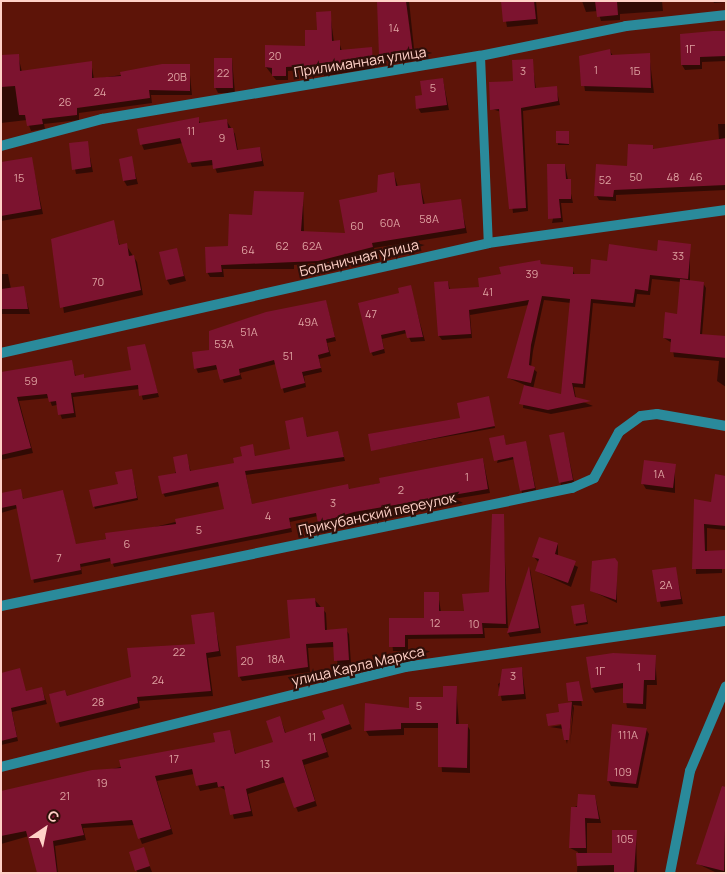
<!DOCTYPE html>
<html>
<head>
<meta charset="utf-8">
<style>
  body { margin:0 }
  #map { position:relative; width:727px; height:874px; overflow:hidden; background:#5d1408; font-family:Manrope,sans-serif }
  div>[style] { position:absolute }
  .shadow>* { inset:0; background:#0007 }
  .building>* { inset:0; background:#7c132f }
  .service>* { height:9px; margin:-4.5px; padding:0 4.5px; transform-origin:4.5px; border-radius:4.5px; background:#2a8a9b }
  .minor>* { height:10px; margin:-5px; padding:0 5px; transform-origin:5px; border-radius:5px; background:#2a8a9b }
  .tertiary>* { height:10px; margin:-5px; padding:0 5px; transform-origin:5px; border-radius:5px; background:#2a8a9b }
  span { translate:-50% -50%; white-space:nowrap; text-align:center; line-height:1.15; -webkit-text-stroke:4.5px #2f0f09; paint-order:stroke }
  .number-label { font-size:11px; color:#dea2a1 }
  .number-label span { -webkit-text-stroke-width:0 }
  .street-label { font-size:14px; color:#ffd1c7 }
  .frame { position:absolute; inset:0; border:2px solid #ffd1c7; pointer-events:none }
  .north { position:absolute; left:20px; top:804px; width:50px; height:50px; -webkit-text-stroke:4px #2f0f09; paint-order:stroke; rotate:34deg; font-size:14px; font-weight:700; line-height:20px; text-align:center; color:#ffd1c7 }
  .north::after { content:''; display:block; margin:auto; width:18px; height:22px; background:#ffd1c7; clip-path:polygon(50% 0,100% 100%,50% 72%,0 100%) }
</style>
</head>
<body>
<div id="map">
  <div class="shadow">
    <i style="clip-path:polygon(378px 1px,409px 1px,415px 58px,383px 61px)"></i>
    <i style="clip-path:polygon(502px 1px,536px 1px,538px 24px,507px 27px)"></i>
    <i style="clip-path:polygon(582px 1px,662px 1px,663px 11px,620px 14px,620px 20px,601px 21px,598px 11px,586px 12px)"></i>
    <i style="clip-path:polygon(713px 1px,726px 1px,726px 2px,714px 3px)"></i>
    <i style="clip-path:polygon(330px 13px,334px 42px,339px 42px,342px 51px,371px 48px,375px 68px,324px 76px,322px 69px,288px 71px,288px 80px,276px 80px,266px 67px,307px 47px)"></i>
    <i style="clip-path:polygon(726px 32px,726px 61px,702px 62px,702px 69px,685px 70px,682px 65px)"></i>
    <i style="clip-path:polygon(610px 51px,613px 56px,649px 54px,654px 93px,585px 91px,580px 57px)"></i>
    <i style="clip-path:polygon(18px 55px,22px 72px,91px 62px,94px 79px,189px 65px,192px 95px,151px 95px,152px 103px,79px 113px,79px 120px,44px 124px,45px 129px,31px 131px,27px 120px,1px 123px,1px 67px)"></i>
    <i style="clip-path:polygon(232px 59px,235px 93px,218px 93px,215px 87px)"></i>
    <i style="clip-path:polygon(532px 60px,536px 89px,556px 87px,560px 105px,523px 111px,528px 211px,513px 213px,501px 112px,492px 109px)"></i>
    <i style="clip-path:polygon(443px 80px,449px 110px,421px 113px,418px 108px,423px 96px)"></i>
    <i style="clip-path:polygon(198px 119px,201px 124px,226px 120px,235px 134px,238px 151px,260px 148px,264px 166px,217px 173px,214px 165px,192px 167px,183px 143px,144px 150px,142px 145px,139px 130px)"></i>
    <i style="clip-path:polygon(718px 124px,726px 124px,726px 190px,616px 195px,616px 201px,599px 200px,596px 195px,652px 146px,654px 150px,719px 140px)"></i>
    <i style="clip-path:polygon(557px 132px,568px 132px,569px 145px,558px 145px)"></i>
    <i style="clip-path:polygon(87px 142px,93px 172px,76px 174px,70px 144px)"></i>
    <i style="clip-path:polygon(31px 158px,43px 214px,1px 221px,1px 174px)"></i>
    <i style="clip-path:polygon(131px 158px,138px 184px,127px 186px,124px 181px)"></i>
    <i style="clip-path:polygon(565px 165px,573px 203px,561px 203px,563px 222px,552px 223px)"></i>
    <i style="clip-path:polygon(394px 174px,398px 187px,420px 185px,425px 205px,460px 201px,467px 233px,374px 248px,375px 252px,350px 260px,294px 265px,294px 269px,223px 269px,224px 277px,210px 277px,207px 272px,253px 216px,303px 194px,304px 232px,347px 234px)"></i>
    <i style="clip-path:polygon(113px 222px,120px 246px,126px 245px,137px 262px,143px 295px,64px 313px,53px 240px)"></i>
    <i style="clip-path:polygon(evenodd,690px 245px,690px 281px,703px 283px,706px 288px,702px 335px,726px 338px,726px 387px,717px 381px,719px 361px,674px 357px,672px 343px,664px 338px,678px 315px,681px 282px,652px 279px,650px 295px,637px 294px,635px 307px,593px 303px,585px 388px,574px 387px,576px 399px,593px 406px,551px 414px,523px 408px,525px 385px,508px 378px,529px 305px,470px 315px,472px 338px,442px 340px,439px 336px,448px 282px,450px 290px,480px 288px,540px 261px,542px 266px,572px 269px,575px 275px,591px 275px,608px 262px,690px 245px,544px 300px,571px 303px,562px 396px,533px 389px,537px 372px,531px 367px,533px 351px,544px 300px)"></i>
    <i style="clip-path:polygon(176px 249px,186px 281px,170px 285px,167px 280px)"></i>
    <i style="clip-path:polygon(1px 274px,8px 274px,11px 289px,23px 287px,30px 314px,1px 314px)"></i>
    <i style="clip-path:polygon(410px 287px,425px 341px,411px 342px,407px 333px,382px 339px,385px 353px,373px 356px,371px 352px,401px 294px)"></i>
    <i style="clip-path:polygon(326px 302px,336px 341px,327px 343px,331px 356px,319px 359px,322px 372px,304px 376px,306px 387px,284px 393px,276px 364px,240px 373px,242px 379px,224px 383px,219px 369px,198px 373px,196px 368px,211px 351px)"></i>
    <i style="clip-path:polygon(144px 345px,159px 397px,143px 400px,140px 389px,73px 397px,76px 417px,62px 419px,57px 405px,52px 406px,49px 398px,19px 401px,33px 453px,1px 460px,1px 373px,71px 361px,76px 377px,85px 379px,133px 371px)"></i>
    <i style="clip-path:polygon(489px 400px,495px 428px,372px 450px,462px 419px)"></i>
    <i style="clip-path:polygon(302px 419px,308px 439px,338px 433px,345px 461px,246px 475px,252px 505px,348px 486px,350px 490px,483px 459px,490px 493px,356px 515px,321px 526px,318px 516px,290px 522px,292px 532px,114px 567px,112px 561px,81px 567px,82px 574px,34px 583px,18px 508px,1px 513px,1px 495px,20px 491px,24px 500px,63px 491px,76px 546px,225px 510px,220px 486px,165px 497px,163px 493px,186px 455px,191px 472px,235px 464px,252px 446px,256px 458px,292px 450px)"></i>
    <i style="clip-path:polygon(564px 435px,574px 482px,561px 485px,550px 436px)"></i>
    <i style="clip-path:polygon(504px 436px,506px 446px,526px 444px,536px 490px,522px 493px,515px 459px,497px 463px)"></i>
    <i style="clip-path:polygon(675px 465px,675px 493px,646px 489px,643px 484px)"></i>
    <i style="clip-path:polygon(132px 472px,138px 500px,95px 509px,94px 506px)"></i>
    <i style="clip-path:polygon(726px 477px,726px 530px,707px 528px,707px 552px,722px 557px,722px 573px,696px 574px,695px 501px,712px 503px)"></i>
    <i style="clip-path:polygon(503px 516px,508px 628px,484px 628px,485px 638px,408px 639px,408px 651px,393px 651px,390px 619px,425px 620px,438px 593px,441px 612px,465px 612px,491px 593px)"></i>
    <i style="clip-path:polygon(558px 544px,558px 557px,578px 567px,571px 587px,536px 571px,539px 563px,534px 557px)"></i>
    <i style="clip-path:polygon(616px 562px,617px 603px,592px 591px)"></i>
    <i style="clip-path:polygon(675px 568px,683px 604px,661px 607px,653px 572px)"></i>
    <i style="clip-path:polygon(530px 569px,541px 633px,510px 637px,508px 633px)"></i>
    <i style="clip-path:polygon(314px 599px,326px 613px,327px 631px,346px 630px,349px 634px,351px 664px,338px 665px,334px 647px,308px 648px,310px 672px,242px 681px,239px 676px,291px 639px)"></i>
    <i style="clip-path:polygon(584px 605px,588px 624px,576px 626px,572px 607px)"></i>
    <i style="clip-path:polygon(213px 613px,221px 656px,208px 658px,213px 696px,139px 701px,140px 708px,60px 727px,50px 694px,65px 691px,68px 697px,132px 678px,197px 646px)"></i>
    <i style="clip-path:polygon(655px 656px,657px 685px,647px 685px,646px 709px,627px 708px,624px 688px,595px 693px,592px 688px)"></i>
    <i style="clip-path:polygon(522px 669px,526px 699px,502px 701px,498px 684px)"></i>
    <i style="clip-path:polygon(21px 678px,26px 692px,42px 689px,47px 704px,12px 712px,18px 741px,1px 745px,1px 682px)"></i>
    <i style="clip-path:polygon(579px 682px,582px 706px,573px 705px,574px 708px,570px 745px,573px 707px,567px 744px,563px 729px,550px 727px,568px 724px,561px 713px,571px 703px)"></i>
    <i style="clip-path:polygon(456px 687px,459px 725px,467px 725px,470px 730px,470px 773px,442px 772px,439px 728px,404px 728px,404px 735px,369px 736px,366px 731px,444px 698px)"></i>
    <i style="clip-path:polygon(342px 705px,352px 729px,323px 739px,329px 757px,304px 765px,317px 806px,298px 812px,286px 782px,248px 794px,253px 816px,234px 819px,227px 791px,220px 787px,200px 791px,194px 774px,157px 781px,173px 834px,142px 844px,135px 825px,83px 828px,86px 840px,55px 846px,58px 873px,38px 873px,29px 836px,1px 844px,1px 797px,216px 743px,229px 731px,236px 755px,275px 742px,282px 723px,286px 734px,327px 720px)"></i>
    <i style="clip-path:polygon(646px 729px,649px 734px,638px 788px,611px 786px,608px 780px)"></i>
    <i style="clip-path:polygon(595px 796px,601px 823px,587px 823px,587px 854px,613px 854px,636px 831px,637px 873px,577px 873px,578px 852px,570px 848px,573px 808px)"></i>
    <i style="clip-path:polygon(726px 803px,726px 873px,717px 873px,698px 864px)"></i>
    <i style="clip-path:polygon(143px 849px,152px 872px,138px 873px,136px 870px)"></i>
  </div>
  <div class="building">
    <i style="clip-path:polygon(377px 1px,406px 1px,413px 54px,379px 56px)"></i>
    <i style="clip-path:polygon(501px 1px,534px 1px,536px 19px,503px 22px)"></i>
    <i style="clip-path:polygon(595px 1px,617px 1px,618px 15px,597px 17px)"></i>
    <i style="clip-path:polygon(331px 11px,332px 41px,340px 40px,340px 50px,372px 47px,373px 64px,321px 72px,320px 65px,286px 67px,286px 76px,272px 76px,272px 68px,265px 67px,265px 45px,305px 46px,305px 30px,317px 30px,316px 12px)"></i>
    <i style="clip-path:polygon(713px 31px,726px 31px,726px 56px,700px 57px,700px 65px,681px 65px,680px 34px)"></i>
    <i style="clip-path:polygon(610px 49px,611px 55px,650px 53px,651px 88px,581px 86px,579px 56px)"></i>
    <i style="clip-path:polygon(19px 54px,20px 71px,92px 61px,92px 78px,121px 76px,120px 72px,162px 64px,190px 64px,190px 91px,149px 90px,150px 98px,77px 108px,77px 115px,42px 119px,43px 124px,27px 126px,25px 115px,19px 115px,15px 86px,1px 87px,1px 55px)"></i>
    <i style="clip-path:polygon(214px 58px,232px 58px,233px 88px,214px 88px)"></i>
    <i style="clip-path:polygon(533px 59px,535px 88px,557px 86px,558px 101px,521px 108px,526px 208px,509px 209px,499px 109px,490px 110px,489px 82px,513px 81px,512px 60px)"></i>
    <i style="clip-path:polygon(443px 78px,447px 105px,416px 109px,415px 96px,422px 95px,420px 81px)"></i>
    <i style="clip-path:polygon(199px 117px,199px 123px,227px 119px,228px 128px,233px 128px,237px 150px,260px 147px,262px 161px,213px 169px,212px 160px,188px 163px,180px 138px,140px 145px,137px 129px)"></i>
    <i style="clip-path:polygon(556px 131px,569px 131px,569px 144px,556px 143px)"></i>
    <i style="clip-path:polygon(726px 138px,726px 185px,614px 190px,613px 197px,594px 196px,596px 164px,627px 166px,628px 144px,653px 145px,653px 149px)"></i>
    <i style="clip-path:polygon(88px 141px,91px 167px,72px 170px,69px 143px)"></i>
    <i style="clip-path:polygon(132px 156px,136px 179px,123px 181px,119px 159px)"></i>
    <i style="clip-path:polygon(32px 157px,41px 209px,1px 216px,1px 162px)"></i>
    <i style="clip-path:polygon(547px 164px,565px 164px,566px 179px,571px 179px,571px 199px,559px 199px,561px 218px,548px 219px)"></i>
    <i style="clip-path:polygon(394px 172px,396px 186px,420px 183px,423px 204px,461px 199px,465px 228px,372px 243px,373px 247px,318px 261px,221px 265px,222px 272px,206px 273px,205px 247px,228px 246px,229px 214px,252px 215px,254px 191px,304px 192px,301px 231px,345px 233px,339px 200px,377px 192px,378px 175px)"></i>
    <i style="clip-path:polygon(114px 220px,119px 245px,127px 243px,129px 256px,134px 255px,141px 290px,60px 308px,51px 239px)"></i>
    <i style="clip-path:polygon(658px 240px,691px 244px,688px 279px,650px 275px,648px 291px,635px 289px,633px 303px,591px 299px,583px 384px,572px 383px,575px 397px,591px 401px,548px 410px,519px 404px,524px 385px,561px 394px,570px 299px,542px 296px,531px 345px,529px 365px,535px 367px,531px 383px,507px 378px,529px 300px,469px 310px,471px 334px,438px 336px,434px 282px,448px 281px,449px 289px,479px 287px,478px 278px,501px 274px,499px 267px,540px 260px,541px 264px,573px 267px,573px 274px,590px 274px,591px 259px,607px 261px,609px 244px,657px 251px)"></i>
    <i style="clip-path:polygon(177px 248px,184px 276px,166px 280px,159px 252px)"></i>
    <i style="clip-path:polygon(680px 279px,704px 282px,700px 334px,726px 336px,726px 358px,670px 352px,671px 339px,663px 338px,665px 312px,677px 314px)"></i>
    <i style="clip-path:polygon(411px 285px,423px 337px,407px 338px,405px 330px,381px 335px,384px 349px,370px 353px,358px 303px,399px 293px,398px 288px)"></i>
    <i style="clip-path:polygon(24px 286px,28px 309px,1px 309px,1px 289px)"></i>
    <i style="clip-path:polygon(326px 300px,335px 337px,326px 339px,329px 352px,318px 355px,321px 368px,302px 372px,305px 383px,281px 389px,274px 360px,239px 369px,240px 375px,220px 380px,216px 365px,194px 369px,192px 352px,209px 350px,209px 331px,266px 312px)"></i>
    <i style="clip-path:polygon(145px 344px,158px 393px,139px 396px,138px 385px,71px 393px,74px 413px,58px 415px,56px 401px,49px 402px,47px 394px,17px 397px,31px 448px,1px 455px,1px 372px,72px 360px,75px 376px,84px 374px,84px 378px,131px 370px,127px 347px)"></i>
    <i style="clip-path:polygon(489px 396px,495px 426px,371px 451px,368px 434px,460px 418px,457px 403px)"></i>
    <i style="clip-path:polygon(303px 417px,307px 437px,338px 431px,344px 457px,245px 471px,252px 504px,348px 484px,349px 489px,380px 483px,379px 478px,483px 458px,488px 489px,354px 512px,318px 523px,316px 513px,289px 518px,291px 528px,111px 564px,110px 558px,80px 564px,81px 570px,31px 580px,16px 505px,1px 508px,1px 493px,21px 489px,23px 499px,63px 490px,76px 544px,106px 539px,105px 533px,176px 524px,175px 519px,224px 509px,218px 482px,162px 494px,158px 476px,176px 473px,173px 457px,187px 454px,190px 471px,234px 463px,233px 458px,242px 456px,240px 447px,253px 444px,255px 456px,290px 449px,285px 421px)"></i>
    <i style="clip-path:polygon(564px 432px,573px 480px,559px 483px,549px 435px)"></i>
    <i style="clip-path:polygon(504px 435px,506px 445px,526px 441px,535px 488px,520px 491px,513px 457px,494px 461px,489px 438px)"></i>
    <i style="clip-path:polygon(644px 460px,676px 464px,673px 488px,641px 484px)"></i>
    <i style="clip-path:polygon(132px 469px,137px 498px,93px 507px,89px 490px,118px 484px,115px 472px)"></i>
    <i style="clip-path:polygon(715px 474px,726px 476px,726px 526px,704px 524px,705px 551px,726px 550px,726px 569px,692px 569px,694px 499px,711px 502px)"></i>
    <i style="clip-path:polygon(492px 514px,504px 514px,506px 624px,482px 623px,483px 634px,405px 635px,405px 647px,389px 647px,389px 618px,424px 618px,424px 592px,439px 592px,439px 611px,464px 611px,462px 594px,489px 592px)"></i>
    <i style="clip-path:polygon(539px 537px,558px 543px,555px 554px,576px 561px,568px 583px,535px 571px,539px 559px,532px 557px)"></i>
    <i style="clip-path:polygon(615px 558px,618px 562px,616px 600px,590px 591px,592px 561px)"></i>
    <i style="clip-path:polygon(529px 566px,539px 628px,507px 633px)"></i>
    <i style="clip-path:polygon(676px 567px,681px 599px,657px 602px,652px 570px)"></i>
    <i style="clip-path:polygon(315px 598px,316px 607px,324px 607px,325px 630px,347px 628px,349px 660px,334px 661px,333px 642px,306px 644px,308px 667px,238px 677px,236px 646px,290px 638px,287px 600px)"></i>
    <i style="clip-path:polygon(584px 604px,587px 622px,574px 624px,571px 606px)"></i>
    <i style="clip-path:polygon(214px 612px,219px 651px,206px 653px,211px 691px,137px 697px,138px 703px,56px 723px,49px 694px,65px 690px,67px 696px,131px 677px,127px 648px,195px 644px,191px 615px)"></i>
    <i style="clip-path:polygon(613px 653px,656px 655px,655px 680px,644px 680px,643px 704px,623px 703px,623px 683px,591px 688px,586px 657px)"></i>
    <i style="clip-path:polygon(522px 667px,524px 694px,498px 696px,502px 669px)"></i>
    <i style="clip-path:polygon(20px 668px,26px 691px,42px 687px,45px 700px,11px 708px,17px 737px,1px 741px,1px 673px)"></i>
    <i style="clip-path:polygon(579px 681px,583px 701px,568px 701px,566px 683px)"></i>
    <i style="clip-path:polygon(443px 686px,457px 686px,456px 724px,468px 724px,467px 768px,438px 767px,438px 723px,401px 723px,401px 729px,364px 731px,365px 703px,409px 708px,409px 697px,443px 697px)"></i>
    <i style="clip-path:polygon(572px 702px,569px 740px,564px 740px,561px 724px,548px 726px,546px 714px,559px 712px,558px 704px)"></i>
    <i style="clip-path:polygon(343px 704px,350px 724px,321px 734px,327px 752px,302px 760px,315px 801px,294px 808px,283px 777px,246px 789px,251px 811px,230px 815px,224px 786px,218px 787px,217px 782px,196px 786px,192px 769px,155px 776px,171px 829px,138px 839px,132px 820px,81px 824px,84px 835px,53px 841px,57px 873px,37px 873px,26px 831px,1px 836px,1px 791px,92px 770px,121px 768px,119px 760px,215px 742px,213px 733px,230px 730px,235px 754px,273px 742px,266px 721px,280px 716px,285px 733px,325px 719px,322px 711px)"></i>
    <i style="clip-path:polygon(612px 724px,647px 728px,636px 784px,607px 781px)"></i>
    <i style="clip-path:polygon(722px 786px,726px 787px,724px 871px,696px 864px)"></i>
    <i style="clip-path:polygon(578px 794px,595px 795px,599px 819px,585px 818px,586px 848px,569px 848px,571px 807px,577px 807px)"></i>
    <i style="clip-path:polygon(612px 830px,637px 830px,634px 873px,614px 873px,614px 865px,577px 866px,576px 853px,612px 853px)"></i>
    <i style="clip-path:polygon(144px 847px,150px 866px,135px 871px,129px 852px)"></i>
  </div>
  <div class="service">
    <i style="left:480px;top:56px;width:187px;rotate:87.6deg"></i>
  </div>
  <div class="minor">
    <i style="left:1px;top:146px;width:105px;rotate:-15deg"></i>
    <i style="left:102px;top:119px;width:383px;rotate:-9.5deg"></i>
    <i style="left:480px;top:56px;width:149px;rotate:-11.6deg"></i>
    <i style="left:626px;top:26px;width:101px;rotate:-6.3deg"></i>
    <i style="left:1px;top:353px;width:499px;rotate:-12.7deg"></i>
    <i style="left:488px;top:243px;width:240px;rotate:-7.9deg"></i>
    <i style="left:1px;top:606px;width:583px;rotate:-11.68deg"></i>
    <i style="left:572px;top:488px;width:24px;rotate:-24deg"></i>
    <i style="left:594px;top:478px;width:52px;rotate:-61.5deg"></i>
    <i style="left:619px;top:432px;width:27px;rotate:-36deg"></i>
    <i style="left:641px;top:416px;width:16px;rotate:-7deg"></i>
    <i style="left:657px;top:414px;width:70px;rotate:9.9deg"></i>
    <i style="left:1px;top:767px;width:416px;rotate:-13.9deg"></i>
    <i style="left:405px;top:667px;width:324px;rotate:-8.2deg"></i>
  </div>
  <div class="tertiary">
    <i style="left:670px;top:873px;width:104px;rotate:-78.9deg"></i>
    <i style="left:690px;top:771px;width:92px;rotate:-67deg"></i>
  </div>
  <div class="number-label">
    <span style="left:394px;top:28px">14</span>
    <span style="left:690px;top:49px">1Г</span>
    <span style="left:275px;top:56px">20</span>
    <span style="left:596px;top:70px">1</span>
    <span style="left:523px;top:71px">3</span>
    <span style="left:635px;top:71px">1Б</span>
    <span style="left:223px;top:73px">22</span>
    <span style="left:177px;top:77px">20В</span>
    <span style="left:433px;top:88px">5</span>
    <span style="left:100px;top:92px">24</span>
    <span style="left:65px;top:102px">26</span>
    <span style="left:191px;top:131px">11</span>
    <span style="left:222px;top:138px">9</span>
    <span style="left:636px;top:177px">50</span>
    <span style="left:673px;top:177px">48</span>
    <span style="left:696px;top:177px">46</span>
    <span style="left:19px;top:178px">15</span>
    <span style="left:605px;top:180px">52</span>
    <span style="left:429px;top:219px">58А</span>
    <span style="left:390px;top:223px">60А</span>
    <span style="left:357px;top:226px">60</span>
    <span style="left:282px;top:246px">62</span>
    <span style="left:312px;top:246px">62А</span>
    <span style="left:248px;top:250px">64</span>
    <span style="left:678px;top:256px">33</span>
    <span style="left:532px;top:274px">39</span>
    <span style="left:98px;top:282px">70</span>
    <span style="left:488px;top:292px">41</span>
    <span style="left:371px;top:314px">47</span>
    <span style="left:308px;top:322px">49А</span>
    <span style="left:249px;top:332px">51А</span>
    <span style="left:224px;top:344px">53А</span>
    <span style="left:288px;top:356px">51</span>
    <span style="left:31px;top:381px">59</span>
    <span style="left:659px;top:474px">1А</span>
    <span style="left:467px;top:477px">1</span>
    <span style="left:401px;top:490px">2</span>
    <span style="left:333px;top:503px">3</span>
    <span style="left:268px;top:516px">4</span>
    <span style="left:199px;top:530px">5</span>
    <span style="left:127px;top:544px">6</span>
    <span style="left:59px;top:558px">7</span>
    <span style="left:666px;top:585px">2А</span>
    <span style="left:435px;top:623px">12</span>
    <span style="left:474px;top:624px">10</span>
    <span style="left:179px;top:652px">22</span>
    <span style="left:276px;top:659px">18А</span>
    <span style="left:247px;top:661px">20</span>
    <span style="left:639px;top:667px">1</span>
    <span style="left:600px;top:671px">1Г</span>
    <span style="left:513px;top:676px">3</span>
    <span style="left:158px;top:680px">24</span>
    <span style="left:98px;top:702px">28</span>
    <span style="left:419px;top:706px">5</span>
    <span style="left:628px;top:735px">111А</span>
    <span style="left:312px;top:737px">11</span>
    <span style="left:174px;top:759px">17</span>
    <span style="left:265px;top:764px">13</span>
    <span style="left:623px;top:772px">109</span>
    <span style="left:102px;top:783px">19</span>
    <span style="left:65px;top:796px">21</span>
    <span style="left:625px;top:839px">105</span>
  </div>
  <div class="street-label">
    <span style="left:360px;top:62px;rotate:-9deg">Прилиманная улица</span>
    <span style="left:359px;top:258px;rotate:-13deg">Больничная улица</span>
    <span style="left:377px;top:514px;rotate:-12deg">Прикубанский переулок</span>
    <span style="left:358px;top:666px;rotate:-13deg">улица Карла Маркса</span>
  </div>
  <div class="frame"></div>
  <div class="north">С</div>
</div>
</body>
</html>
